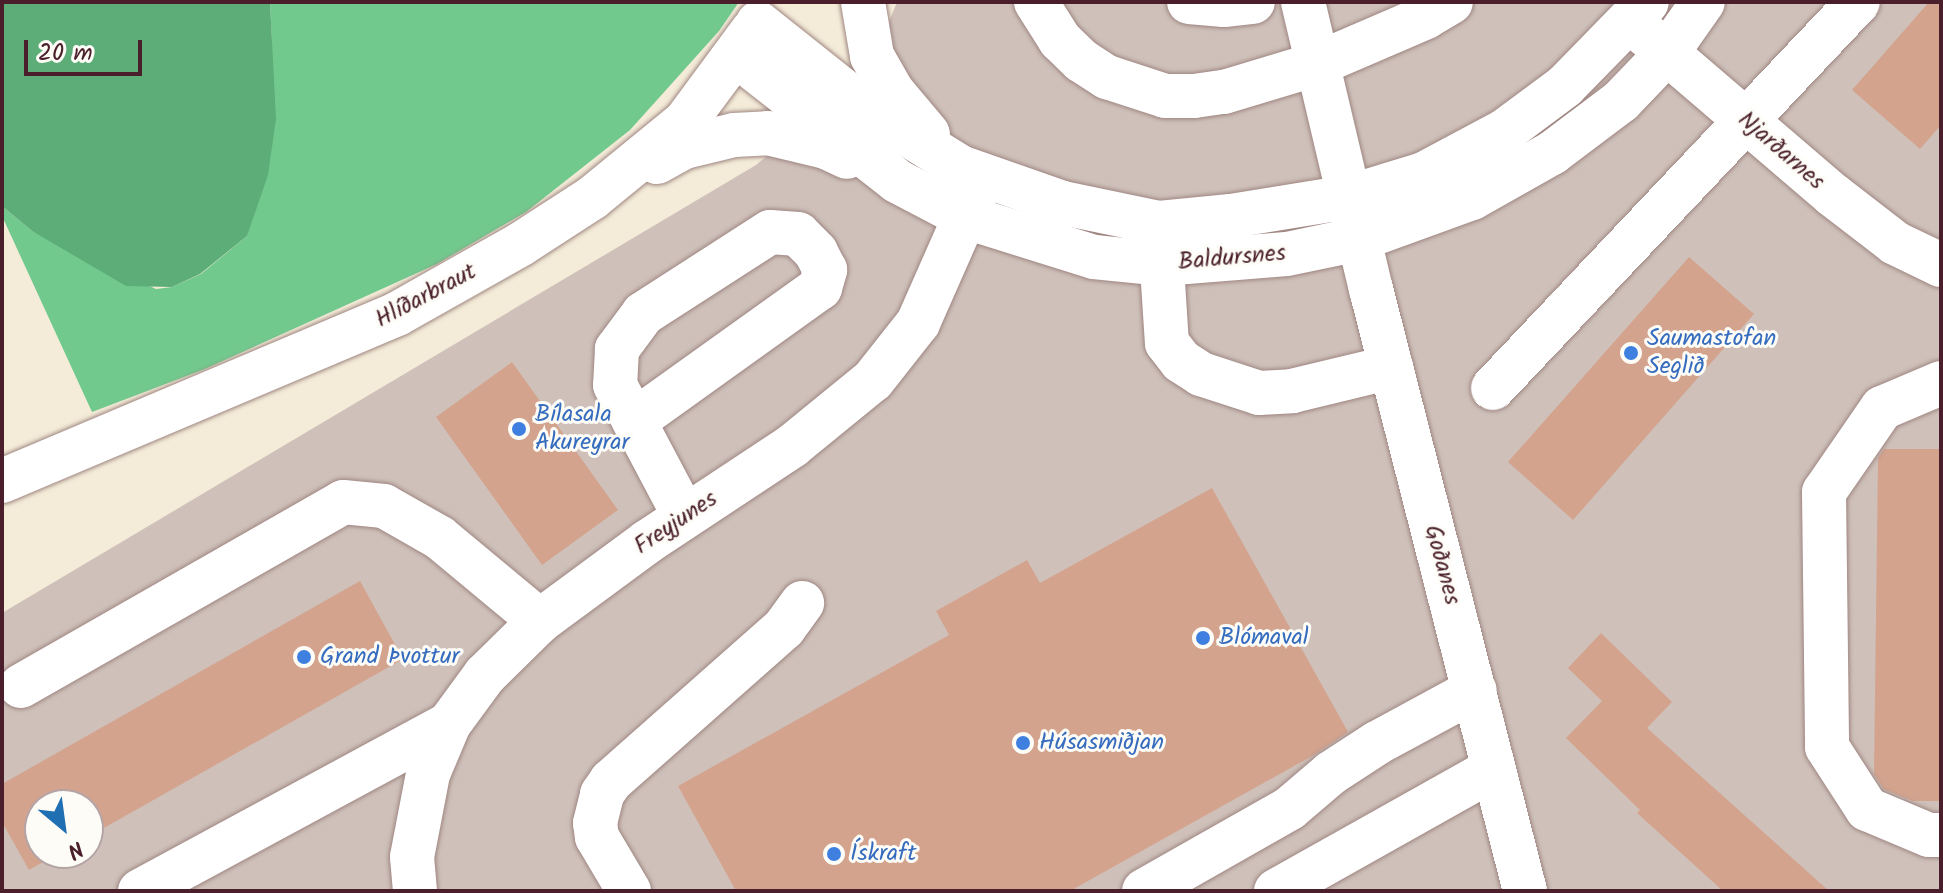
<!DOCTYPE html>
<html>
<head>
<meta charset="utf-8">
<style>
  body { margin:0 }
  #map { position:relative; width:1943px; height:893px; overflow:hidden; background:#f4ecd8; font-family:Kalam,sans-serif }
  div>[style] { position:absolute }
  .industrial>* { inset:0; background:#cfc1ba }
  .green>* { inset:0; background:#72c98e }
  .forest>* { inset:0; background:#5dad79 }
  .building>* { inset:0; background:#d3a38e }
  .roads { filter:drop-shadow(0 0 2px #9f8682) drop-shadow(0 0 2px #9f8682) }
  .minor>* { height:44px; margin:-22px; padding:0 22px; transform-origin:22px; border-radius:22px; background:#fff }
  .dots>* { width:22px; height:22px; translate:-50% -50%; box-sizing:border-box; border:4px solid #fdfcf7; border-radius:50% }
  span { translate:-50% -50%; white-space:nowrap; text-align:center; line-height:1.15; -webkit-text-stroke:6px #fdfcf7; paint-order:stroke }
  .street-label { font-size:24px; color:#4a1f2b }
  .shop-label { font-size:24px; color:#366cbe }
  .left { translate:0 -50%; text-align:left }
  .frame { position:absolute; inset:0; border:4px solid #4a1f2b; pointer-events:none }
  .north { position:absolute; left:24px; top:789px; width:80px; height:80px; box-sizing:border-box; background:#fdfcf7; border:2px solid #b5a4a5; border-radius:50%; rotate:151deg; font-size:22px; font-weight:700; line-height:32px; text-align:center; color:#4a1f2b }
  .north::after { content:''; display:block; margin:auto; width:28px; height:36px; background:#1f6fb2; clip-path:polygon(50% 0,100% 100%,50% 72%,0 100%) }
  .scale { position:absolute; left:24px; top:40px; width:118px; height:36px; box-sizing:border-box; border:4px solid #4a1f2b; border-top:0; padding-left:10px; font-size:24px; line-height:28px; white-space:nowrap; color:#4a1f2b; -webkit-text-stroke:6px #fdfcf7; paint-order:stroke }
</style>
</head>
<body>
<div id="map">
  <div class="industrial">
    <i style="clip-path:polygon(evenodd,897px 2px,1941px 2px,1941px 891px,2px 891px,2px 613px,756px 165px,870px 69px,897px 2px,40px 805px,88px 805px,88px 853px,40px 853px,40px 805px)"></i>
  </div>
  <div class="green">
    <i style="clip-path:polygon(270px 2px,739px 2px,719px 31px,630px 130px,526px 212px,437px 264px,205px 369px,92px 412px,2px 216px,2px 206px,32px 231px,156px 289px,172px 287px,201px 274px,247px 236px,272px 44px)"></i>
  </div>
  <div class="forest">
    <i style="clip-path:polygon(2px 2px,270px 2px,276px 119px,268px 175px,247px 236px,200px 274px,172px 287px,126px 286px,32px 231px,2px 206px)"></i>
  </div>
  <div class="building">
    <i style="clip-path:polygon(1929px 2px,1941px 2px,1941px 125px,1920px 149px,1852px 90px)"></i>
    <i style="clip-path:polygon(1689px 257px,1754px 314px,1573px 520px,1508px 462px)"></i>
    <i style="clip-path:polygon(512px 362px,618px 510px,542px 565px,436px 417px)"></i>
    <i style="clip-path:polygon(1884px 449px,1941px 449px,1941px 801px,1913px 801px,1884px 789px,1874px 774px,1878px 458px)"></i>
    <i style="clip-path:polygon(1212px 488px,1348px 732px,1312px 756px,1070px 891px,736px 891px,678px 786px,949px 635px,936px 611px,1027px 560px,1040px 583px)"></i>
    <i style="clip-path:polygon(360px 581px,403px 659px,88px 837px,88px 805px,40px 805px,40px 853px,59px 853px,29px 870px,2px 822px,2px 784px)"></i>
    <i style="clip-path:polygon(1601px 633px,1672px 702px,1647px 728px,1829px 891px,1723px 891px,1637px 813px,1640px 810px,1566px 738px,1602px 701px,1568px 668px)"></i>
  </div>
  <div class="roads">
    <div class="minor">
      <i style="left:863px;top:2px;width:55px;rotate:80.5deg"></i>
      <i style="left:872px;top:56px;width:40px;rotate:60.3deg"></i>
      <i style="left:892px;top:91px;width:56px;rotate:50.1deg"></i>
      <i style="left:1036px;top:2px;width:45px;rotate:57.7deg"></i>
      <i style="left:1060px;top:40px;width:30px;rotate:44deg"></i>
      <i style="left:1082px;top:61px;width:30px;rotate:33deg"></i>
      <i style="left:1107px;top:77px;width:61px;rotate:18.1deg"></i>
      <i style="left:1165px;top:96px;width:29px"></i>
      <i style="left:1194px;top:96px;width:30px;rotate:-8deg"></i>
      <i style="left:1224px;top:92px;width:97px;rotate:-16.8deg"></i>
      <i style="left:1317px;top:64px;width:119px;rotate:-23.3deg"></i>
      <i style="left:1426px;top:17px;width:29px;rotate:-31deg"></i>
      <i style="left:1189px;top:2px;width:35px;rotate:5deg"></i>
      <i style="left:1224px;top:5px;width:29px;rotate:-6deg"></i>
      <i style="left:1303px;top:2px;width:295px;rotate:76.7deg"></i>
      <i style="left:1371px;top:289px;width:621px;rotate:75.65deg"></i>
      <i style="left:758px;top:23px;width:137px;rotate:38.5deg"></i>
      <i style="left:865px;top:108px;width:112px;rotate:31.8deg"></i>
      <i style="left:960px;top:167px;width:109px;rotate:19.3deg"></i>
      <i style="left:1063px;top:203px;width:98px;rotate:11.8deg"></i>
      <i style="left:1159px;top:223px;width:72px;rotate:-5.6deg"></i>
      <i style="left:1231px;top:216px;width:119px;rotate:-9.2deg"></i>
      <i style="left:1348px;top:197px;width:79px;rotate:-16.8deg"></i>
      <i style="left:1424px;top:174px;width:93px;rotate:-28.2deg"></i>
      <i style="left:1506px;top:130px;width:74px;rotate:-36.7deg"></i>
      <i style="left:1565px;top:86px;width:117px;rotate:-45.7deg"></i>
      <i style="left:1645px;top:34px;width:248px;rotate:40.6deg"></i>
      <i style="left:1833px;top:195px;width:78px;rotate:37.7deg"></i>
      <i style="left:1895px;top:243px;width:51px;rotate:25.6deg"></i>
      <i style="left:736px;top:55px;width:204px;rotate:38deg"></i>
      <i style="left:897px;top:181px;width:78px;rotate:27.6deg"></i>
      <i style="left:966px;top:217px;width:134px;rotate:17.4deg"></i>
      <i style="left:1094px;top:257px;width:68px;rotate:5.9deg"></i>
      <i style="left:1162px;top:264px;width:125px;rotate:-4.6deg"></i>
      <i style="left:1287px;top:254px;width:74px;rotate:-11.8deg"></i>
      <i style="left:1359px;top:239px;width:120px;rotate:-19.9deg"></i>
      <i style="left:1472px;top:198px;width:92px;rotate:-29.4deg"></i>
      <i style="left:1552px;top:153px;width:86px;rotate:-37deg"></i>
      <i style="left:1621px;top:101px;width:66px;rotate:-46.2deg"></i>
      <i style="left:1667px;top:53px;width:62px;rotate:-54.8deg"></i>
      <i style="left:657px;top:162px;width:31px;rotate:-29deg"></i>
      <i style="left:684px;top:147px;width:51px;rotate:-13.5deg"></i>
      <i style="left:734px;top:135px;width:34px;rotate:-3deg"></i>
      <i style="left:768px;top:133px;width:60px;rotate:13.6deg"></i>
      <i style="left:826px;top:147px;width:23px;rotate:25deg"></i>
      <i style="left:1160px;top:236px;width:107px;rotate:86.3deg"></i>
      <i style="left:1167px;top:343px;width:23px;rotate:52deg"></i>
      <i style="left:1181px;top:361px;width:24px;rotate:33deg"></i>
      <i style="left:1201px;top:374px;width:61px;rotate:18.1deg"></i>
      <i style="left:1259px;top:393px;width:33px;rotate:-3deg"></i>
      <i style="left:1292px;top:391px;width:102px;rotate:-13.6deg"></i>
      <i style="left:1941px;top:383px;width:64px;rotate:157deg"></i>
      <i style="left:1882px;top:408px;width:102px;rotate:124.6deg"></i>
      <i style="left:1824px;top:492px;width:255px;rotate:89.3deg"></i>
      <i style="left:1827px;top:747px;width:74px;rotate:57.2deg"></i>
      <i style="left:1867px;top:809px;width:67px;rotate:22.8deg"></i>
      <i style="left:1929px;top:835px;width:12px"></i>
      <i style="left:1493px;top:388px;width:531px;rotate:-46.6deg"></i>
      <i style="left:634px;top:421px;width:229px;rotate:-35.6deg"></i>
      <i style="left:820px;top:288px;width:19px;rotate:-74deg"></i>
      <i style="left:825px;top:270px;width:20px;rotate:-117deg"></i>
      <i style="left:816px;top:252px;width:25px;rotate:-135deg"></i>
      <i style="left:798px;top:234px;width:28px;rotate:-176deg"></i>
      <i style="left:770px;top:232px;width:151px;rotate:147.2deg"></i>
      <i style="left:643px;top:314px;width:44px;rotate:126.6deg"></i>
      <i style="left:617px;top:349px;width:36px;rotate:93deg"></i>
      <i style="left:615px;top:385px;width:149px;rotate:62.1deg"></i>
      <i style="left:2px;top:481px;width:429px;rotate:-22.9deg"></i>
      <i style="left:397px;top:314px;width:142px;rotate:-29.4deg"></i>
      <i style="left:521px;top:244px;width:85px;rotate:-32.9deg"></i>
      <i style="left:592px;top:198px;width:120px;rotate:-39.3deg"></i>
      <i style="left:685px;top:122px;width:114px;rotate:-53.5deg"></i>
      <i style="left:21px;top:686px;width:371px;rotate:-29.7deg"></i>
      <i style="left:343px;top:502px;width:41px;rotate:5.6deg"></i>
      <i style="left:384px;top:506px;width:64px;rotate:29.7deg"></i>
      <i style="left:440px;top:538px;width:130px;rotate:39.7deg"></i>
      <i style="left:140px;top:891px;width:351px;rotate:-28.4deg"></i>
      <i style="left:415px;top:891px;width:34px;rotate:-95deg"></i>
      <i style="left:412px;top:857px;width:85px;rotate:-79.1deg"></i>
      <i style="left:428px;top:774px;width:54px;rotate:-67.2deg"></i>
      <i style="left:449px;top:724px;width:61px;rotate:-53.7deg"></i>
      <i style="left:485px;top:675px;width:77px;rotate:-44.5deg"></i>
      <i style="left:540px;top:621px;width:133px;rotate:-36.4deg"></i>
      <i style="left:647px;top:542px;width:174px;rotate:-33.5deg"></i>
      <i style="left:792px;top:446px;width:104px;rotate:-39.2deg"></i>
      <i style="left:873px;top:380px;width:73px;rotate:-51.7deg"></i>
      <i style="left:918px;top:323px;width:146px;rotate:-66.2deg"></i>
      <i style="left:629px;top:891px;width:63px;rotate:-120.7deg"></i>
      <i style="left:597px;top:837px;width:14px;rotate:-98deg"></i>
      <i style="left:595px;top:823px;width:30px;rotate:-76deg"></i>
      <i style="left:602px;top:794px;width:16px;rotate:-55deg"></i>
      <i style="left:611px;top:781px;width:231px;rotate:-41.5deg"></i>
      <i style="left:784px;top:628px;width:31px;rotate:-54deg"></i>
      <i style="left:1144px;top:891px;width:168px;rotate:-29.6deg"></i>
      <i style="left:1290px;top:808px;width:54px;rotate:-40.5deg"></i>
      <i style="left:1331px;top:773px;width:55px;rotate:-33.1deg"></i>
      <i style="left:1377px;top:743px;width:111px;rotate:-28.4deg"></i>
      <i style="left:1276px;top:891px;width:248px;rotate:-29.3deg"></i>
    </div>
  </div>
  <div class="dots">
    <i style="left:1631px;top:353px;background:#3f7fe0"></i>
    <i style="left:519px;top:429px;background:#3f7fe0"></i>
    <i style="left:1203px;top:638px;background:#3f7fe0"></i>
    <i style="left:304px;top:657px;background:#3f7fe0"></i>
    <i style="left:1023px;top:743px;background:#3f7fe0"></i>
    <i style="left:834px;top:854px;background:#3f7fe0"></i>
  </div>
  <div class="street-label">
    <span style="left:1781px;top:151px;rotate:41deg">Njarðarnes</span>
    <span style="left:1232px;top:258px;rotate:-5deg">Baldursnes</span>
    <span style="left:426px;top:296px;rotate:-28deg">Hlíðarbraut</span>
    <span style="left:676px;top:523px;rotate:-34deg">Freyjunes</span>
    <span style="left:1442px;top:565px;rotate:75deg">Goðanes</span>
  </div>
  <div class="shop-label">
    <span class="left" style="left:1647px;top:353px">Saumastofan<br>Seglið</span>
    <span class="left" style="left:535px;top:429px">Bílasala<br>Akureyrar</span>
    <span class="left" style="left:1219px;top:638px">Blómaval</span>
    <span class="left" style="left:320px;top:657px">Grand Þvottur</span>
    <span class="left" style="left:1039px;top:743px">Húsasmiðjan</span>
    <span class="left" style="left:850px;top:854px">Ískraft</span>
  </div>
  <div class="frame"></div>
  <div class="north">N</div>
  <div class="scale">20 m</div>
</div>
</body>
</html>
